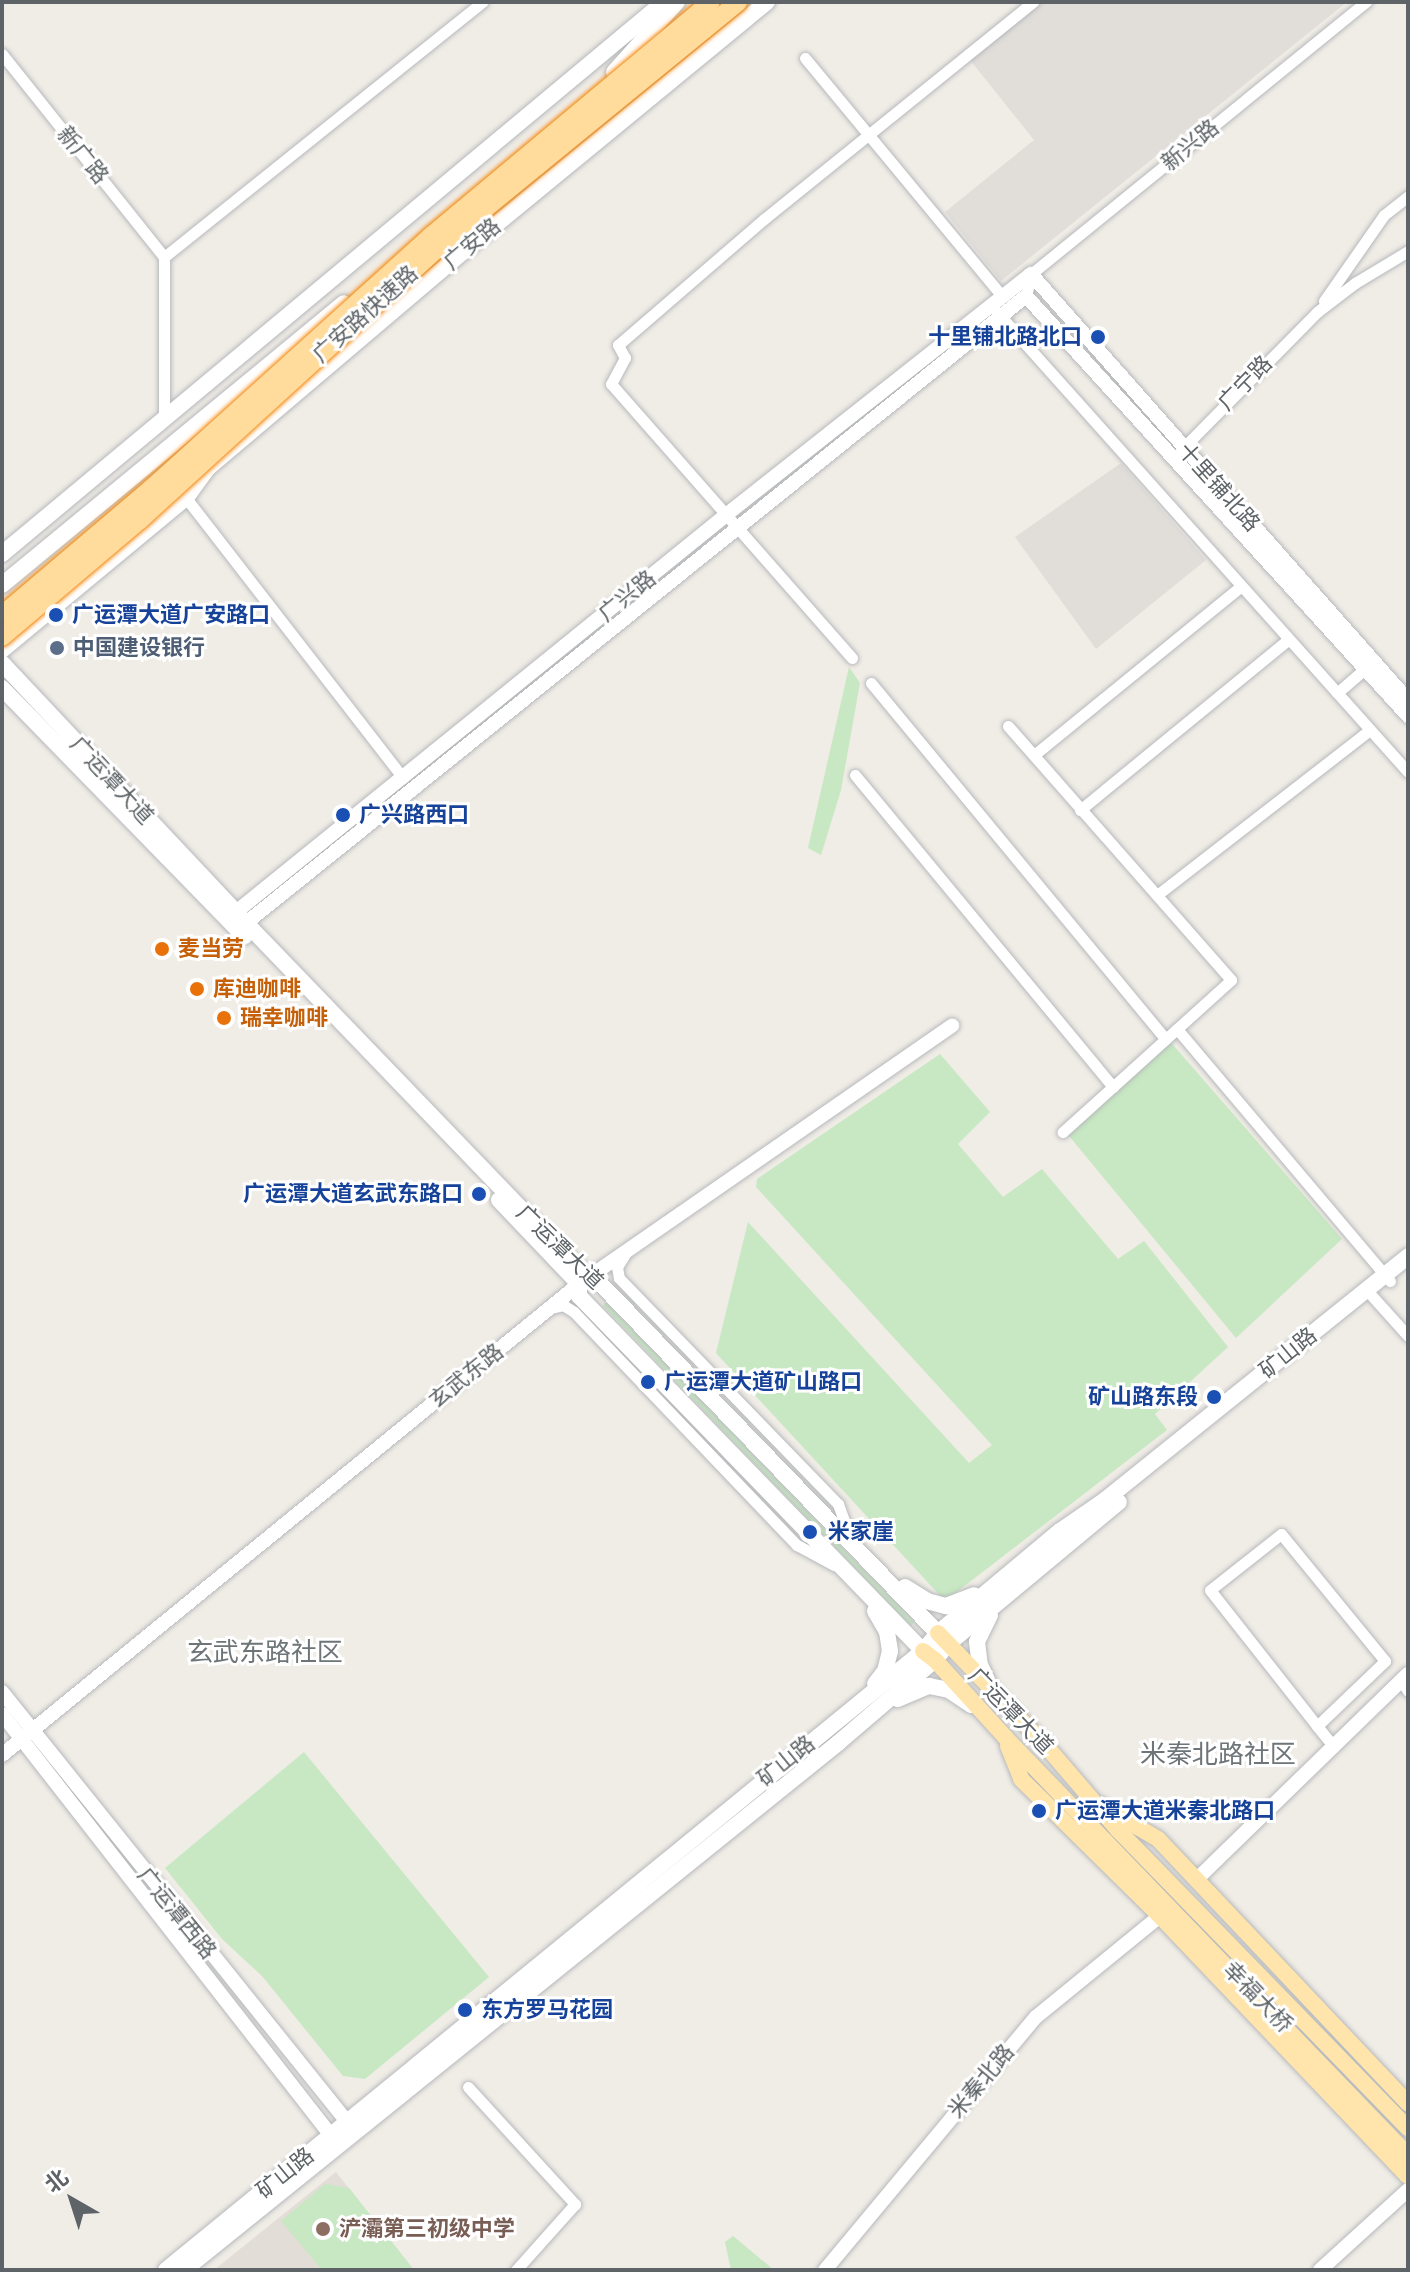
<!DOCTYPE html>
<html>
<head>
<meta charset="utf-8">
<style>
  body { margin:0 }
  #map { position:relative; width:1410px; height:2272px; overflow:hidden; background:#f0ece6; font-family:Roboto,"Noto Sans SC",sans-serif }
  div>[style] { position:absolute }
  .industrial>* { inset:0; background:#e1deda }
  .education>* { inset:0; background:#e2ddd6 }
  .green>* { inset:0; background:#c7e8c2 }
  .roads { filter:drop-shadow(0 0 2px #b6b9bc) drop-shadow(0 0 2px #b6b9bc) }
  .minor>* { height:11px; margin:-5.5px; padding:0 5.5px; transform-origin:5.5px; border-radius:5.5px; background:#fff }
  .tertiary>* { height:14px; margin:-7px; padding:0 7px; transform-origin:7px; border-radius:7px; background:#fff }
  .secondary>* { height:16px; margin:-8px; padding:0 8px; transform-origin:8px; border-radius:8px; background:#fff }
  .primary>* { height:16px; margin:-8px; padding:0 8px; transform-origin:8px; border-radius:8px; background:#ffe5ab }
  .bridges { filter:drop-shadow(0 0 2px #f58300) drop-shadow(0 0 2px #f58300) }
  .trunk-bridge>* { height:18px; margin:-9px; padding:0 9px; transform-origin:9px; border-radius:9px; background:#ffdb9c }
  .dots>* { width:22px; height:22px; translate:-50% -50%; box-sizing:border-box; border:4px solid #fff; border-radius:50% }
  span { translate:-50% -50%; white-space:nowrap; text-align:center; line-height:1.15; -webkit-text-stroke:6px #fff; paint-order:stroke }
  .street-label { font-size:22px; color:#5d6366 }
  .transit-label { font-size:22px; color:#164399; font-weight:700 }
  .right { translate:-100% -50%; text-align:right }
  .left { translate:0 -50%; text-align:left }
  .service-label { font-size:22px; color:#4e5e75; font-weight:700 }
  .food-label { font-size:22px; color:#c56008; font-weight:700 }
  .education-label { font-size:22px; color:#785e54; font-weight:700 }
  .quarter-label { font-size:26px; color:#6e7578 }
  .frame { position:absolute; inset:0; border:4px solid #5d6366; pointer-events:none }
  .north { position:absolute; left:32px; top:2160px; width:80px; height:80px; -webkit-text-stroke:6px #fff; paint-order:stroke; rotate:321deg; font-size:22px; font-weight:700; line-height:32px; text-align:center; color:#5d6366 }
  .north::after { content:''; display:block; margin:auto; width:28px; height:36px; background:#5d6366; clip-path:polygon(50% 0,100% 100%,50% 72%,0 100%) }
</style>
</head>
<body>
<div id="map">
  <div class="industrial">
    <i style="clip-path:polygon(1042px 2px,1347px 2px,1001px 281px,945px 212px,1034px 140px,970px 60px)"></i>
    <i style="clip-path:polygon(1121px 463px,1206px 560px,1096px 649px,1015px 537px)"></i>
  </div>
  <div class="education">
    <i style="clip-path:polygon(336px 2172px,414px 2270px,214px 2270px)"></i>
  </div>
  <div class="green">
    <i style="clip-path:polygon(849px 667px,860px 683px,841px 790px,821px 855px,808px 848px)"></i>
    <i style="clip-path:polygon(1167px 1038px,1342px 1239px,1236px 1338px,1065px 1131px)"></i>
    <i style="clip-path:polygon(940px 1054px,990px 1112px,958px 1144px,1003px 1197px,1042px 1169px,1118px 1259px,1144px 1241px,1228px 1347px,1155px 1414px,1167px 1430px,945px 1601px,716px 1353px,748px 1222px,969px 1463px,992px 1445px,756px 1187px,757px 1179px)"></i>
    <i style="clip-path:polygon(606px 1302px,914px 1622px,911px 1626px,603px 1306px)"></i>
    <i style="clip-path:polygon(304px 1752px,489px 1977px,365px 2079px,343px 2076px,262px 1976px,222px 1939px,165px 1868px)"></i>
    <i style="clip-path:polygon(325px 2184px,349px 2188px,414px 2270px,322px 2270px,281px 2221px)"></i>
    <i style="clip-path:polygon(733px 2236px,774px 2270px,731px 2270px,725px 2242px)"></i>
  </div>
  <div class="roads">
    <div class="minor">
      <i style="left:2px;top:54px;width:260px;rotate:51.4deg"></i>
      <i style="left:805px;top:58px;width:309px;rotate:50.4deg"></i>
      <i style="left:1026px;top:296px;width:23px;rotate:-77deg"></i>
      <i style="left:1031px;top:274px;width:432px;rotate:-39.1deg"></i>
      <i style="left:1324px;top:301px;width:105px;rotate:-55.1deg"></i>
      <i style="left:1384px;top:215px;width:31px;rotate:-38deg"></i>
      <i style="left:996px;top:311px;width:618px;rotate:48.21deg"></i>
      <i style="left:164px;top:418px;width:161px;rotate:-90deg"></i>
      <i style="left:164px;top:257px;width:408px;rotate:-38.7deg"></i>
      <i style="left:1181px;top:450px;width:194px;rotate:-45.4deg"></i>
      <i style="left:1317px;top:312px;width:48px;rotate:-37.3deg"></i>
      <i style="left:1355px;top:283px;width:62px;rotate:-31.1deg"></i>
      <i style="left:186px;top:498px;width:354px;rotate:52.2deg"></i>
      <i style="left:852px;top:658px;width:365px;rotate:-131.3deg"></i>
      <i style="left:611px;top:384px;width:30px;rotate:-62deg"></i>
      <i style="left:625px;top:358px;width:15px;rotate:-118deg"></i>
      <i style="left:618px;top:345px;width:193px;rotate:-40.8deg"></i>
      <i style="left:764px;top:219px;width:346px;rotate:-38.9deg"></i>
      <i style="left:871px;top:683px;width:462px;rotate:50.4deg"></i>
      <i style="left:1337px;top:693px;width:37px;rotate:-41deg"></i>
      <i style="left:1008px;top:726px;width:338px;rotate:48.7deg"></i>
      <i style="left:1231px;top:980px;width:227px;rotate:137.9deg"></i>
      <i style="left:1034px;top:755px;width:266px;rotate:-39.2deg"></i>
      <i style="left:855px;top:775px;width:405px;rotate:50.4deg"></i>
      <i style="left:1080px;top:810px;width:269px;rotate:-39.3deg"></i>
      <i style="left:1157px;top:895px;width:269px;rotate:-37.8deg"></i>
      <i style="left:1177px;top:1029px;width:330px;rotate:49.8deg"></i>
      <i style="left:625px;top:1254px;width:15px;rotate:122deg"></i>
      <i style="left:617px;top:1267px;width:11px;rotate:80deg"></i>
      <i style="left:619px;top:1278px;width:315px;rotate:45.9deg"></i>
      <i style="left:838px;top:1504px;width:37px;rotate:70deg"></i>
      <i style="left:1372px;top:1296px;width:54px;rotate:48deg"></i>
      <i style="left:551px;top:1308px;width:12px;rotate:-14deg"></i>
      <i style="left:563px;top:1305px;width:13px;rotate:32deg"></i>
      <i style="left:574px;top:1312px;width:323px;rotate:46.3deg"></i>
      <i style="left:797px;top:1545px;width:42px;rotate:28.4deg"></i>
      <i style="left:1401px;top:1680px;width:13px;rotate:58deg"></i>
      <i style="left:1317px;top:1726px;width:94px;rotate:-43.7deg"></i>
      <i style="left:1385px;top:1661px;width:164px;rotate:-129.3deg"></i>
      <i style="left:1281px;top:1534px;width:90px;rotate:141.7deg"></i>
      <i style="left:1210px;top:1590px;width:173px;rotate:51.8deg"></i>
      <i style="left:1317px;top:1726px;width:27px;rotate:51deg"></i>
      <i style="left:468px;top:2087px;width:159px;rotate:47.6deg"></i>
      <i style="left:575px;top:2204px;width:89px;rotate:131.8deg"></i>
    </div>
    <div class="tertiary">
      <i style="left:228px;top:914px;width:8px;rotate:-14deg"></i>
      <i style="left:236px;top:912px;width:631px;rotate:-39.01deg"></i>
      <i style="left:726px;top:515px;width:389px;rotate:-38.3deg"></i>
      <i style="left:1031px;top:274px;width:569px;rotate:48.49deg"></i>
      <i style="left:236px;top:925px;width:10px;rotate:-11deg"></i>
      <i style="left:246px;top:923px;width:1001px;rotate:-38.79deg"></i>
      <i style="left:1026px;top:296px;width:568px;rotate:47.71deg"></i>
      <i style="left:2px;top:1692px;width:559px;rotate:51.24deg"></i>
      <i style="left:2px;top:1714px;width:543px;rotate:52.03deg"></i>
      <i style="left:2px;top:1755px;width:745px;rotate:-39.22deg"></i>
      <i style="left:579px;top:1284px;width:454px;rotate:-34.7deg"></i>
      <i style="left:1196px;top:1880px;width:296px;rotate:-44.2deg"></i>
      <i style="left:825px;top:2270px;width:329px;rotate:-50.2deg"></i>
      <i style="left:1036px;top:2017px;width:160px;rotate:-39.2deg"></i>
      <i style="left:1320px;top:2270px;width:119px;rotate:-42.3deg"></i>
    </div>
    <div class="secondary">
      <i style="left:614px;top:72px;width:94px;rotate:-48deg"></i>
      <i style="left:2px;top:554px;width:862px;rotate:-39.82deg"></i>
      <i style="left:2px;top:585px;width:443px;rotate:-39.5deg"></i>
      <i style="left:2px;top:650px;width:239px;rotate:-39.6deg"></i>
      <i style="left:186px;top:498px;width:37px;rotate:-54deg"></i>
      <i style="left:208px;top:468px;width:359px;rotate:-40.3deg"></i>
      <i style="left:482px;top:236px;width:369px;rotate:-39.4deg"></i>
      <i style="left:2px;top:663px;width:357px;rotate:46.8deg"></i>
      <i style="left:246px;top:923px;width:479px;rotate:46.1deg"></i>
      <i style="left:578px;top:1268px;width:16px;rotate:27deg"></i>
      <i style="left:592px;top:1275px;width:498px;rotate:46deg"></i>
      <i style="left:2px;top:688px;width:347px;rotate:45.7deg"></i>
      <i style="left:499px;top:1200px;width:116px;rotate:46.4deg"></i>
      <i style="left:579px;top:1284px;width:12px;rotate:90deg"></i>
      <i style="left:579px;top:1296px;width:494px;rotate:45.9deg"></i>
      <i style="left:905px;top:1587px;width:26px;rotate:32deg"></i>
      <i style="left:927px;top:1601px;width:20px;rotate:15deg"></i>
      <i style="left:946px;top:1606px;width:30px;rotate:-21deg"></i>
      <i style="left:875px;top:1611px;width:24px;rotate:60deg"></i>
      <i style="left:887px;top:1632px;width:19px;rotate:81deg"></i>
      <i style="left:890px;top:1651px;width:21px;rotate:104deg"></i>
      <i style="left:885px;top:1671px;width:16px;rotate:128deg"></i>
      <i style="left:990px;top:1615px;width:30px;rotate:116deg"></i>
      <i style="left:977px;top:1642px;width:23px;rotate:83deg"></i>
      <i style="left:980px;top:1665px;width:23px;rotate:65deg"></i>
      <i style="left:898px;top:1699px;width:34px;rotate:-23deg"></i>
      <i style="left:929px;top:1686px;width:20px;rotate:11deg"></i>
      <i style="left:949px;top:1690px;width:27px;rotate:34deg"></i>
      <i style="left:166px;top:2270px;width:978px;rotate:-39.27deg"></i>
      <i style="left:923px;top:1651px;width:23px;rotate:-50deg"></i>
      <i style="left:938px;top:1633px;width:159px;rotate:-39.9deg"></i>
      <i style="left:1060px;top:1531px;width:55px;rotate:-34.6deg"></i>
      <i style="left:1105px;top:1500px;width:389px;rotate:-38.8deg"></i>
      <i style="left:184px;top:2270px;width:840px;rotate:-38.86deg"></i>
      <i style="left:838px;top:1743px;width:128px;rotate:-40.6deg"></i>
      <i style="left:935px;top:1660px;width:21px;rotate:-51deg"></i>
      <i style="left:948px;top:1644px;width:222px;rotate:-39.7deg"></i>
    </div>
    <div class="primary">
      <i style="left:938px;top:1633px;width:156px;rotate:46.3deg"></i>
      <i style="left:1046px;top:1746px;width:111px;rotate:49.4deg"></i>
      <i style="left:1118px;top:1830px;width:416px;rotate:45.8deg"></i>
      <i style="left:923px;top:1651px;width:15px;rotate:37deg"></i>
      <i style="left:935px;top:1660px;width:104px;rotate:47.7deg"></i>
      <i style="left:1005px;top:1737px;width:581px;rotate:46.05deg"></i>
      <i style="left:1008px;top:1746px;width:35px;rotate:68deg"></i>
      <i style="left:1021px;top:1779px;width:195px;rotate:44.6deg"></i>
      <i style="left:1160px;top:1916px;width:359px;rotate:46.4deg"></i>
      <i style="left:1100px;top:1805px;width:67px;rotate:30.4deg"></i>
      <i style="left:1158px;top:1839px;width:364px;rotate:46.6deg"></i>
    </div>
  </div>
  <div class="bridges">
    <div class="trunk-bridge">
      <i style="left:2px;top:615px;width:198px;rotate:-40.3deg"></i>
      <i style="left:153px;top:487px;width:375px;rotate:-42.1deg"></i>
      <i style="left:431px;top:236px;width:365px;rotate:-39.9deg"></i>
      <i style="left:2px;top:637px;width:181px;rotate:-40.3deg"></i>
      <i style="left:140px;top:520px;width:418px;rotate:-42.4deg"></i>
      <i style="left:449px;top:238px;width:373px;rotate:-39.2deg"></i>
    </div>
  </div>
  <div class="dots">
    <i style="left:1098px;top:337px;background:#1a4fb4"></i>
    <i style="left:56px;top:615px;background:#1a4fb4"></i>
    <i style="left:57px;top:648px;background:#5c6f8a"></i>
    <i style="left:343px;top:815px;background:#1a4fb4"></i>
    <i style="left:162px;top:949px;background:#e8710a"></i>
    <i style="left:197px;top:989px;background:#e8710a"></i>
    <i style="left:224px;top:1018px;background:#e8710a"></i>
    <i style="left:479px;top:1194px;background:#1a4fb4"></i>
    <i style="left:648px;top:1382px;background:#1a4fb4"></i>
    <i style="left:1214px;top:1397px;background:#1a4fb4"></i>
    <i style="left:810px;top:1532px;background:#1a4fb4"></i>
    <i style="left:1039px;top:1811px;background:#1a4fb4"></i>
    <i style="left:465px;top:2010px;background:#1a4fb4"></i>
    <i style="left:323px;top:2229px;background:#8d6e63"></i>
  </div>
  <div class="street-label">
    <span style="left:1190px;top:145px;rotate:-39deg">新兴路</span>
    <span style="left:83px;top:155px;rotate:51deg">新广路</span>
    <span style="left:472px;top:244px;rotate:-40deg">广安路</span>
    <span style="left:365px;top:314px;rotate:-42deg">广安路快速路</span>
    <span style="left:1245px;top:383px;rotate:-46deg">广宁路</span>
    <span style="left:1219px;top:487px;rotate:48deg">十里铺北路</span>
    <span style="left:627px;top:596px;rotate:-39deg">广兴路</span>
    <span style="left:112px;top:780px;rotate:47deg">广运潭大道</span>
    <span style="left:560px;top:1247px;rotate:44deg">广运潭大道</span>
    <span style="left:1288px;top:1353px;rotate:-39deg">矿山路</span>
    <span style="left:466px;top:1376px;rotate:-39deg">玄武东路</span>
    <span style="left:1011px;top:1711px;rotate:46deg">广运潭大道</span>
    <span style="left:786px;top:1761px;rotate:-39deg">矿山路</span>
    <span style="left:177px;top:1913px;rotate:51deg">广运潭西路</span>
    <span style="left:1258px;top:1997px;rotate:46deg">幸福大桥</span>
    <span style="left:981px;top:2081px;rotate:-50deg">米秦北路</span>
    <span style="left:285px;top:2173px;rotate:-39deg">矿山路</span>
  </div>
  <div class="transit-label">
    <span class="right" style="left:1082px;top:337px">十里铺北路北口</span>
    <span class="left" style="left:72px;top:615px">广运潭大道广安路口</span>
    <span class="left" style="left:359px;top:815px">广兴路西口</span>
    <span class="right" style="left:463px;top:1194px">广运潭大道玄武东路口</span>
    <span class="left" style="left:664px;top:1382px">广运潭大道矿山路口</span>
    <span class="right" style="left:1198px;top:1397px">矿山路东段</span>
    <span class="left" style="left:828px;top:1532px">米家崖</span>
    <span class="left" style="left:1055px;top:1811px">广运潭大道米秦北路口</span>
    <span class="left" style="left:481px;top:2010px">东方罗马花园</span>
  </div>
  <div class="service-label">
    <span class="left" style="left:73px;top:648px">中国建设银行</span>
  </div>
  <div class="food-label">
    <span class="left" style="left:178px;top:949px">麦当劳</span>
    <span class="left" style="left:213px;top:989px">库迪咖啡</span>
    <span class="left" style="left:240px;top:1018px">瑞幸咖啡</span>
  </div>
  <div class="education-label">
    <span class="left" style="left:339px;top:2229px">浐灞第三初级中学</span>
  </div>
  <div class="quarter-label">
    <span style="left:265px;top:1653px">玄武东路社区</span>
    <span style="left:1218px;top:1755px">米秦北路社区</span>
  </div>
  <div class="frame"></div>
  <div class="north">北</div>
</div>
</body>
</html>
